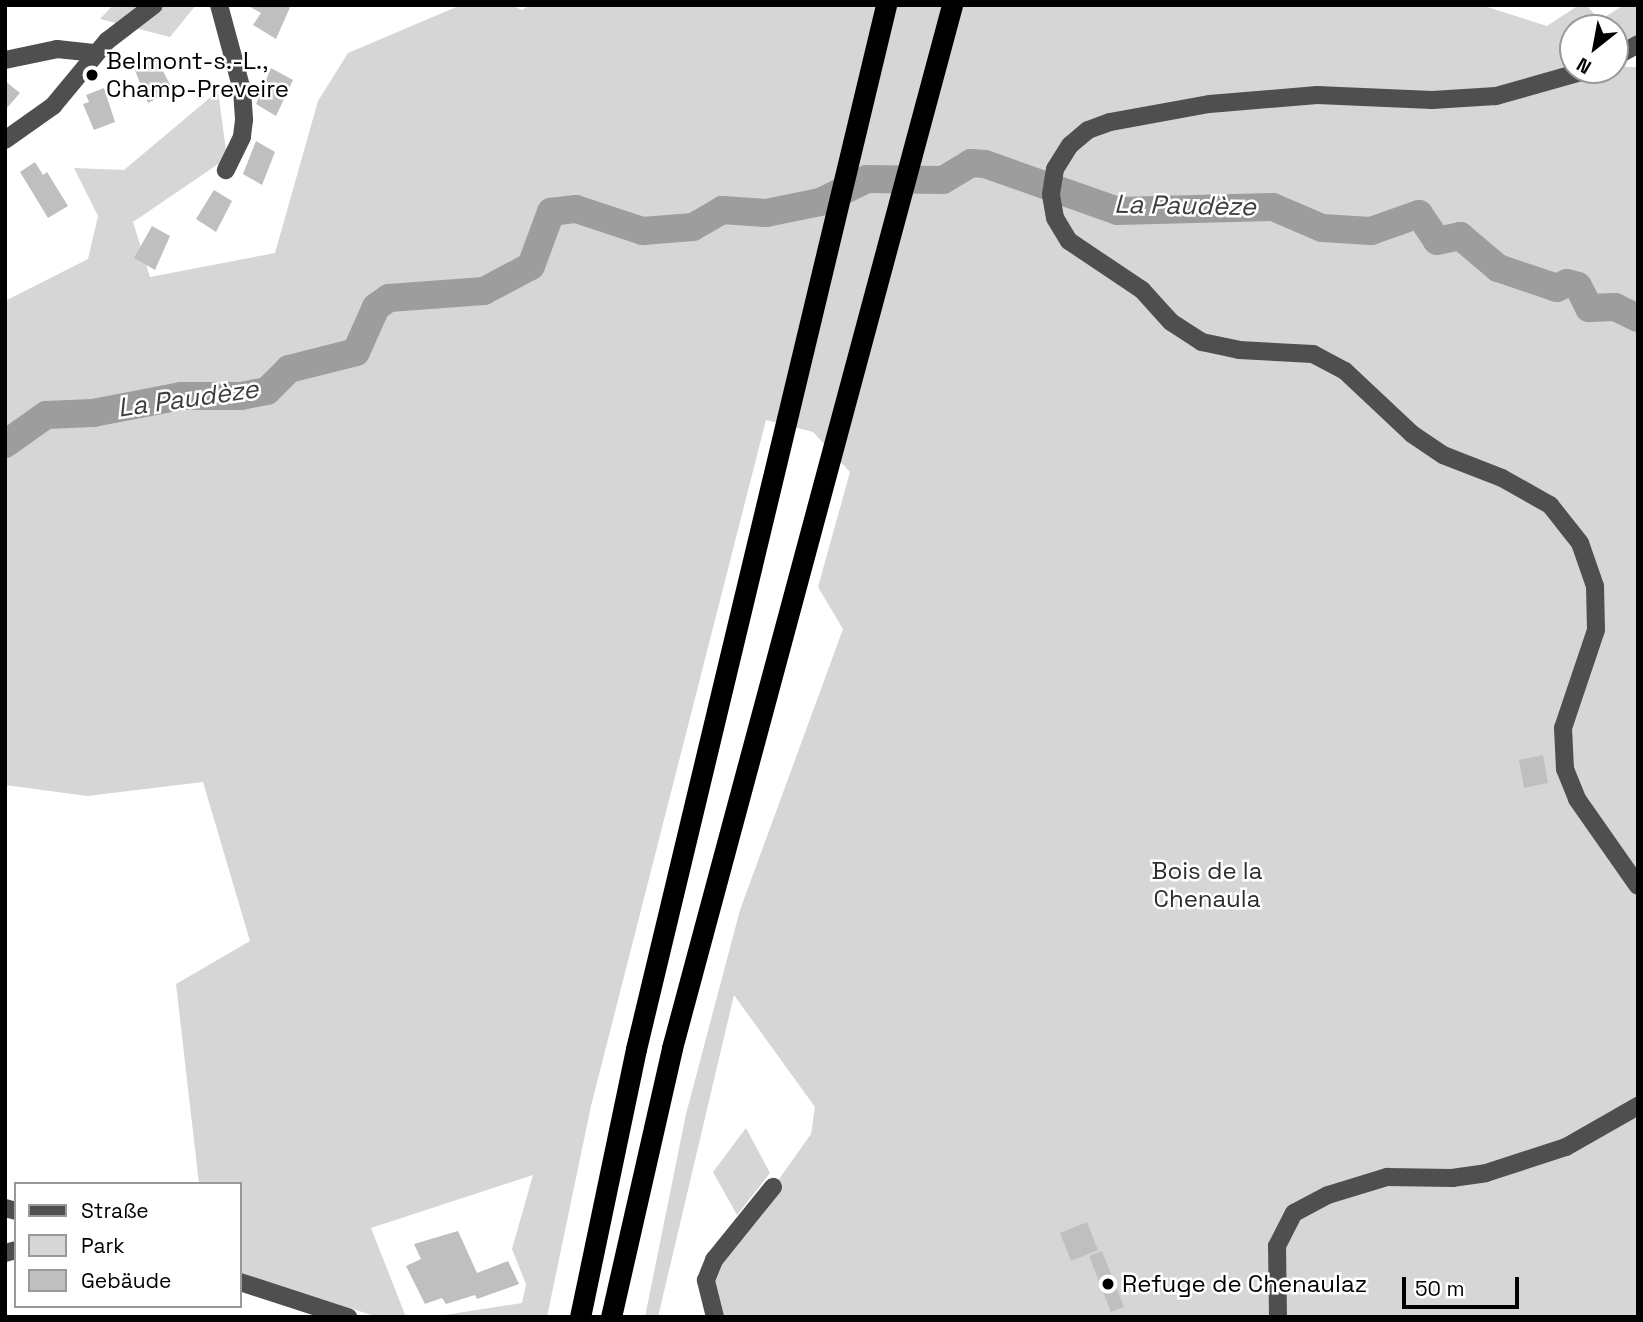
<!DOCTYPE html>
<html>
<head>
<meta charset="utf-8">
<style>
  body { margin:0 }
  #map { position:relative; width:1643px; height:1322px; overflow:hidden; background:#fff; font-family:"Space Grotesk",sans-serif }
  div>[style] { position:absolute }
  .green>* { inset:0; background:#d6d6d6 }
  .river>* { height:28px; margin:-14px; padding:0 14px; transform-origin:14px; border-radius:14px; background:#9d9d9d }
  .building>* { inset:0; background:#bfbfbf }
  .minor>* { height:18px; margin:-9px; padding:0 9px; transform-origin:9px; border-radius:9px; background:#4f4f4f }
  .highway>* { height:21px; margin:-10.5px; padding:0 10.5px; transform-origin:10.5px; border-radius:10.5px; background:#000 }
  .dots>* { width:19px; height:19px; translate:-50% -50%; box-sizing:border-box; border:4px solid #fff; border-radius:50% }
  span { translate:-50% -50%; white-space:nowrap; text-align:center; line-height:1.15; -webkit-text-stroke:5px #fff; paint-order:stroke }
  .poi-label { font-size:24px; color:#000 }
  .left { translate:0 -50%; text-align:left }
  .park-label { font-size:24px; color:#2d2d2d }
  .water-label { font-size:26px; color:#3e3e3e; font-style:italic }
  .frame { position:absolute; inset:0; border:7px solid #000; pointer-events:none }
  .legend { position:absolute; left:14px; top:1182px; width:228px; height:126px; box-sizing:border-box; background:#fff; border:2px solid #999; margin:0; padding:9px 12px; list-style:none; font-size:21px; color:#000 }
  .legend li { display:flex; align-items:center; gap:14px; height:35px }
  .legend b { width:35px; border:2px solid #999 }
  .north { position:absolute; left:1559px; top:14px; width:70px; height:70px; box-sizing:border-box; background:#fff; border:2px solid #999; border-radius:50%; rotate:211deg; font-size:19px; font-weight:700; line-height:28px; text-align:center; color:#000 }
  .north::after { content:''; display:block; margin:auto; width:24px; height:32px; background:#000; clip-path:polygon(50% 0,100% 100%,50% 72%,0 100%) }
  .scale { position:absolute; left:1402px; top:1277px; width:117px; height:32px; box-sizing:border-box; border:4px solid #000; border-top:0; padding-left:9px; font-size:21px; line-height:24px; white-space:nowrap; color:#000; -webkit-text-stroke:5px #fff; paint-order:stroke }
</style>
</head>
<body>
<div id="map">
  <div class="green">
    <i style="clip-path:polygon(113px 5px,196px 5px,170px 37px,100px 19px)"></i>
    <i style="clip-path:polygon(evenodd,461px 5px,511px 5px,522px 10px,531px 5px,1481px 5px,1547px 26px,1579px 5px,1586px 5px,1600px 20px,1624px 5px,1638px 5px,1638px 36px,1625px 67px,1638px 67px,1638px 1317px,723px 1317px,710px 1276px,811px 1134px,815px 1107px,734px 995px,658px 1317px,645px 1317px,686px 1114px,740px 910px,843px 629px,818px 587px,850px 472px,813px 432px,766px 420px,591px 1106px,547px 1317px,432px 1317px,522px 1303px,526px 1284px,512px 1249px,533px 1175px,371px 1228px,406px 1317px,378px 1317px,240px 1274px,240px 1184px,199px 1184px,176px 984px,250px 941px,203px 782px,87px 796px,5px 785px,5px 301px,88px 259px,98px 216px,74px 168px,124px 170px,218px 91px,227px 158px,133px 222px,150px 277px,275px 253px,318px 101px,348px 53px,461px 5px,1573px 28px,1615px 28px,1615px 70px,1573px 70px,1573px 28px)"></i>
    <i style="clip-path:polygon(746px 1128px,770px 1173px,737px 1215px,713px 1172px)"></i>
  </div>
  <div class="river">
    <i style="left:5px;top:444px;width:50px;rotate:-35.3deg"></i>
    <i style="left:46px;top:415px;width:47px;rotate:-2.4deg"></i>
    <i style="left:93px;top:413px;width:90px;rotate:-10.9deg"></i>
    <i style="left:181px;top:396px;width:60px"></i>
    <i style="left:241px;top:396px;width:26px;rotate:-11deg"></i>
    <i style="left:267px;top:391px;width:31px;rotate:-45deg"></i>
    <i style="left:289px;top:369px;width:69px;rotate:-14.2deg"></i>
    <i style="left:356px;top:352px;width:49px;rotate:-66deg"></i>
    <i style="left:376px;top:307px;width:16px;rotate:-35deg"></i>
    <i style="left:389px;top:298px;width:95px;rotate:-4.2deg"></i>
    <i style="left:484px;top:291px;width:53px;rotate:-28deg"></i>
    <i style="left:531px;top:266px;width:58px;rotate:-69.7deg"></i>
    <i style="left:551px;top:212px;width:25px;rotate:-7deg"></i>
    <i style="left:576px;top:209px;width:71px;rotate:18.2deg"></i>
    <i style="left:643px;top:231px;width:50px;rotate:-4.6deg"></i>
    <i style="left:693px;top:227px;width:34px;rotate:-30deg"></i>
    <i style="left:722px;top:210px;width:44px;rotate:3.9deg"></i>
    <i style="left:766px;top:213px;width:55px;rotate:-11.5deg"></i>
    <i style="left:820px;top:202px;width:52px;rotate:-26.1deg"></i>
    <i style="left:867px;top:179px;width:76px;rotate:0.8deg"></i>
    <i style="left:943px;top:180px;width:33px;rotate:-31deg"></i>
    <i style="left:971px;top:163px;width:14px;rotate:4deg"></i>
    <i style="left:985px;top:164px;width:141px;rotate:19.5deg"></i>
    <i style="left:1118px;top:211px;width:155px;rotate:-1.5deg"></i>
    <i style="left:1273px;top:207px;width:53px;rotate:23.2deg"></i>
    <i style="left:1322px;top:228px;width:49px;rotate:3.5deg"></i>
    <i style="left:1371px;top:231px;width:51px;rotate:-19.5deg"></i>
    <i style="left:1419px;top:214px;width:32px;rotate:56deg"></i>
    <i style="left:1437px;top:241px;width:24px;rotate:-12deg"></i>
    <i style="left:1460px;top:236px;width:50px;rotate:40.1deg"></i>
    <i style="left:1498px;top:268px;width:62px;rotate:18.7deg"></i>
    <i style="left:1557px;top:288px;width:11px;rotate:-27deg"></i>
    <i style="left:1567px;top:283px;width:11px;rotate:15deg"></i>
    <i style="left:1578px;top:286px;width:25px;rotate:63deg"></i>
    <i style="left:1589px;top:308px;width:26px;rotate:-2deg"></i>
    <i style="left:1615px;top:307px;width:25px;rotate:26deg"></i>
  </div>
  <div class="building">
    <i style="clip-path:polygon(247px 5px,291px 5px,276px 39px,253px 25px,261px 13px)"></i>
    <i style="clip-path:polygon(156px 58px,173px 90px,148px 103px,134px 68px)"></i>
    <i style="clip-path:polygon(271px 68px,293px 80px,276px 116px,256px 104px)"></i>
    <i style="clip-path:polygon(5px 81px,20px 93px,5px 110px)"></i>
    <i style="clip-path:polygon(104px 88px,115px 122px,94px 130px,83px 104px,89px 102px,86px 95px)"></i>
    <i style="clip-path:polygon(256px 141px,275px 152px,262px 185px,243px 174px)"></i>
    <i style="clip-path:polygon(35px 162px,43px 175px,47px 172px,68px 206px,48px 218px,20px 172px)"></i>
    <i style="clip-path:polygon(214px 190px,232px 201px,216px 232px,196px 219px)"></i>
    <i style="clip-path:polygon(152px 226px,170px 236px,155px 270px,134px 258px)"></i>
    <i style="clip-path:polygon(1543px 755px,1548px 783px,1524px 788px,1519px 760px)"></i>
    <i style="clip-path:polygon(1087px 1222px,1098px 1250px,1071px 1261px,1060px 1233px)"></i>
    <i style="clip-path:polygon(458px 1231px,477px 1273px,508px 1261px,519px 1284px,477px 1299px,475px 1295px,446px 1304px,442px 1298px,425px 1304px,406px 1266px,421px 1259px,414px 1244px)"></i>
    <i style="clip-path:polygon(1102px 1251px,1124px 1307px,1111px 1312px,1089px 1256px)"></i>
  </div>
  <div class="minor">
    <i style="left:219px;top:5px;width:88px;rotate:74.9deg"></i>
    <i style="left:242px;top:90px;width:30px;rotate:86deg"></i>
    <i style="left:244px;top:120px;width:17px;rotate:97deg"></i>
    <i style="left:242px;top:137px;width:37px;rotate:116deg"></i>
    <i style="left:1615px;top:57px;width:26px;rotate:-29deg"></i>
    <i style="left:5px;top:60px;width:53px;rotate:-11.9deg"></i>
    <i style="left:57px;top:49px;width:39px;rotate:6deg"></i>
    <i style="left:1588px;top:70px;width:96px;rotate:164.2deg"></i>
    <i style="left:1496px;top:96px;width:64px;rotate:176.4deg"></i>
    <i style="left:1432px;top:100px;width:115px;rotate:-177.5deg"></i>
    <i style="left:1317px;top:95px;width:108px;rotate:175.2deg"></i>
    <i style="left:1209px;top:104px;width:101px;rotate:169.7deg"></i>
    <i style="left:1110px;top:122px;width:23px;rotate:160deg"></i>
    <i style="left:1088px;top:130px;width:23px;rotate:140deg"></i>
    <i style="left:1070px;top:145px;width:28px;rotate:122deg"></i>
    <i style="left:1055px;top:169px;width:26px;rotate:99deg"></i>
    <i style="left:1051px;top:195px;width:23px;rotate:80deg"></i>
    <i style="left:1055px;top:218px;width:27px;rotate:59deg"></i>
    <i style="left:1069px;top:241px;width:88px;rotate:33.9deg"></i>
    <i style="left:1142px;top:290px;width:43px;rotate:47.8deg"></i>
    <i style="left:1171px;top:322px;width:37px;rotate:33deg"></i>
    <i style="left:1202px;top:342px;width:38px;rotate:12deg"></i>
    <i style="left:1239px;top:350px;width:74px;rotate:3.1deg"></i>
    <i style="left:1313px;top:354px;width:36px;rotate:28deg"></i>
    <i style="left:1345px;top:371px;width:92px;rotate:43.2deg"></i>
    <i style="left:1412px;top:434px;width:37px;rotate:34deg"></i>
    <i style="left:1443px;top:455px;width:63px;rotate:21.3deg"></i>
    <i style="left:1502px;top:478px;width:55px;rotate:29.4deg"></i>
    <i style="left:1550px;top:505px;width:48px;rotate:51.7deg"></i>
    <i style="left:1580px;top:543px;width:46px;rotate:70.8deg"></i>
    <i style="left:1595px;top:586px;width:44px;rotate:88.7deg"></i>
    <i style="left:1596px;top:630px;width:103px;rotate:108.6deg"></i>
    <i style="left:1563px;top:728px;width:41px;rotate:87.2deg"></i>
    <i style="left:1565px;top:769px;width:32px;rotate:68deg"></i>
    <i style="left:1577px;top:799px;width:106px;rotate:55deg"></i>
    <i style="left:5px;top:140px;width:59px;rotate:-35.3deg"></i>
    <i style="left:53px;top:106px;width:85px;rotate:-50.3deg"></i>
    <i style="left:107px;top:41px;width:59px;rotate:-37.5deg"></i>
    <i style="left:5px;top:1208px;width:11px;rotate:15deg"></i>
    <i style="left:5px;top:1253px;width:11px;rotate:-15deg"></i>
    <i style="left:240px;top:1282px;width:114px;rotate:18deg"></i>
    <i style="left:715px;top:1317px;width:38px;rotate:-104deg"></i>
    <i style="left:706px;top:1280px;width:22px;rotate:-68deg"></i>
    <i style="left:714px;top:1260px;width:94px;rotate:-51.1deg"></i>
    <i style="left:1278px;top:1317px;width:71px;rotate:-90.8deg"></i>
    <i style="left:1277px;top:1246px;width:37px;rotate:-63deg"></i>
    <i style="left:1294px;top:1213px;width:38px;rotate:-28deg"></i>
    <i style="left:1328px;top:1195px;width:62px;rotate:-17deg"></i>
    <i style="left:1387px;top:1177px;width:65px;rotate:0.9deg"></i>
    <i style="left:1452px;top:1178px;width:34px;rotate:-8deg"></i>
    <i style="left:1486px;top:1173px;width:84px;rotate:-18deg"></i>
    <i style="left:1566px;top:1147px;width:83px;rotate:-29.7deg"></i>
  </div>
  <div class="highway">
    <i style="left:580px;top:1317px;width:274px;rotate:-78.2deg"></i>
    <i style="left:636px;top:1049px;width:1074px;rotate:-76.53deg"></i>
    <i style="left:611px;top:1317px;width:276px;rotate:-77.2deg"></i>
    <i style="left:672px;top:1048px;width:1080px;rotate:-74.97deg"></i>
  </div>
  <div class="dots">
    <i style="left:92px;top:75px;background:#000"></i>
    <i style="left:1108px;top:1284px;background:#000"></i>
  </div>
  <div class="poi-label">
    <span class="left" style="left:106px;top:75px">Belmont-s.-L.,<br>Champ-Preveire</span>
    <span class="left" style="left:1122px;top:1284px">Refuge de Chenaulaz</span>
  </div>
  <div class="park-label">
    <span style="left:1207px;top:885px">Bois de la<br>Chenaula</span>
  </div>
  <div class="water-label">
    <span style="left:1185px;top:206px;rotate:1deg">La Paudèze</span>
    <span style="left:188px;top:399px;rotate:-8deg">La Paudèze</span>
  </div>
  <div class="frame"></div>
  <ul class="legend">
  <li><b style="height:9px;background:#4f4f4f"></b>Straße</li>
  <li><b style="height:19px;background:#d6d6d6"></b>Park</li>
  <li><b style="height:19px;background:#bfbfbf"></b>Gebäude</li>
  </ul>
  <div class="north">N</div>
  <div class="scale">50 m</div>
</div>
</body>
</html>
